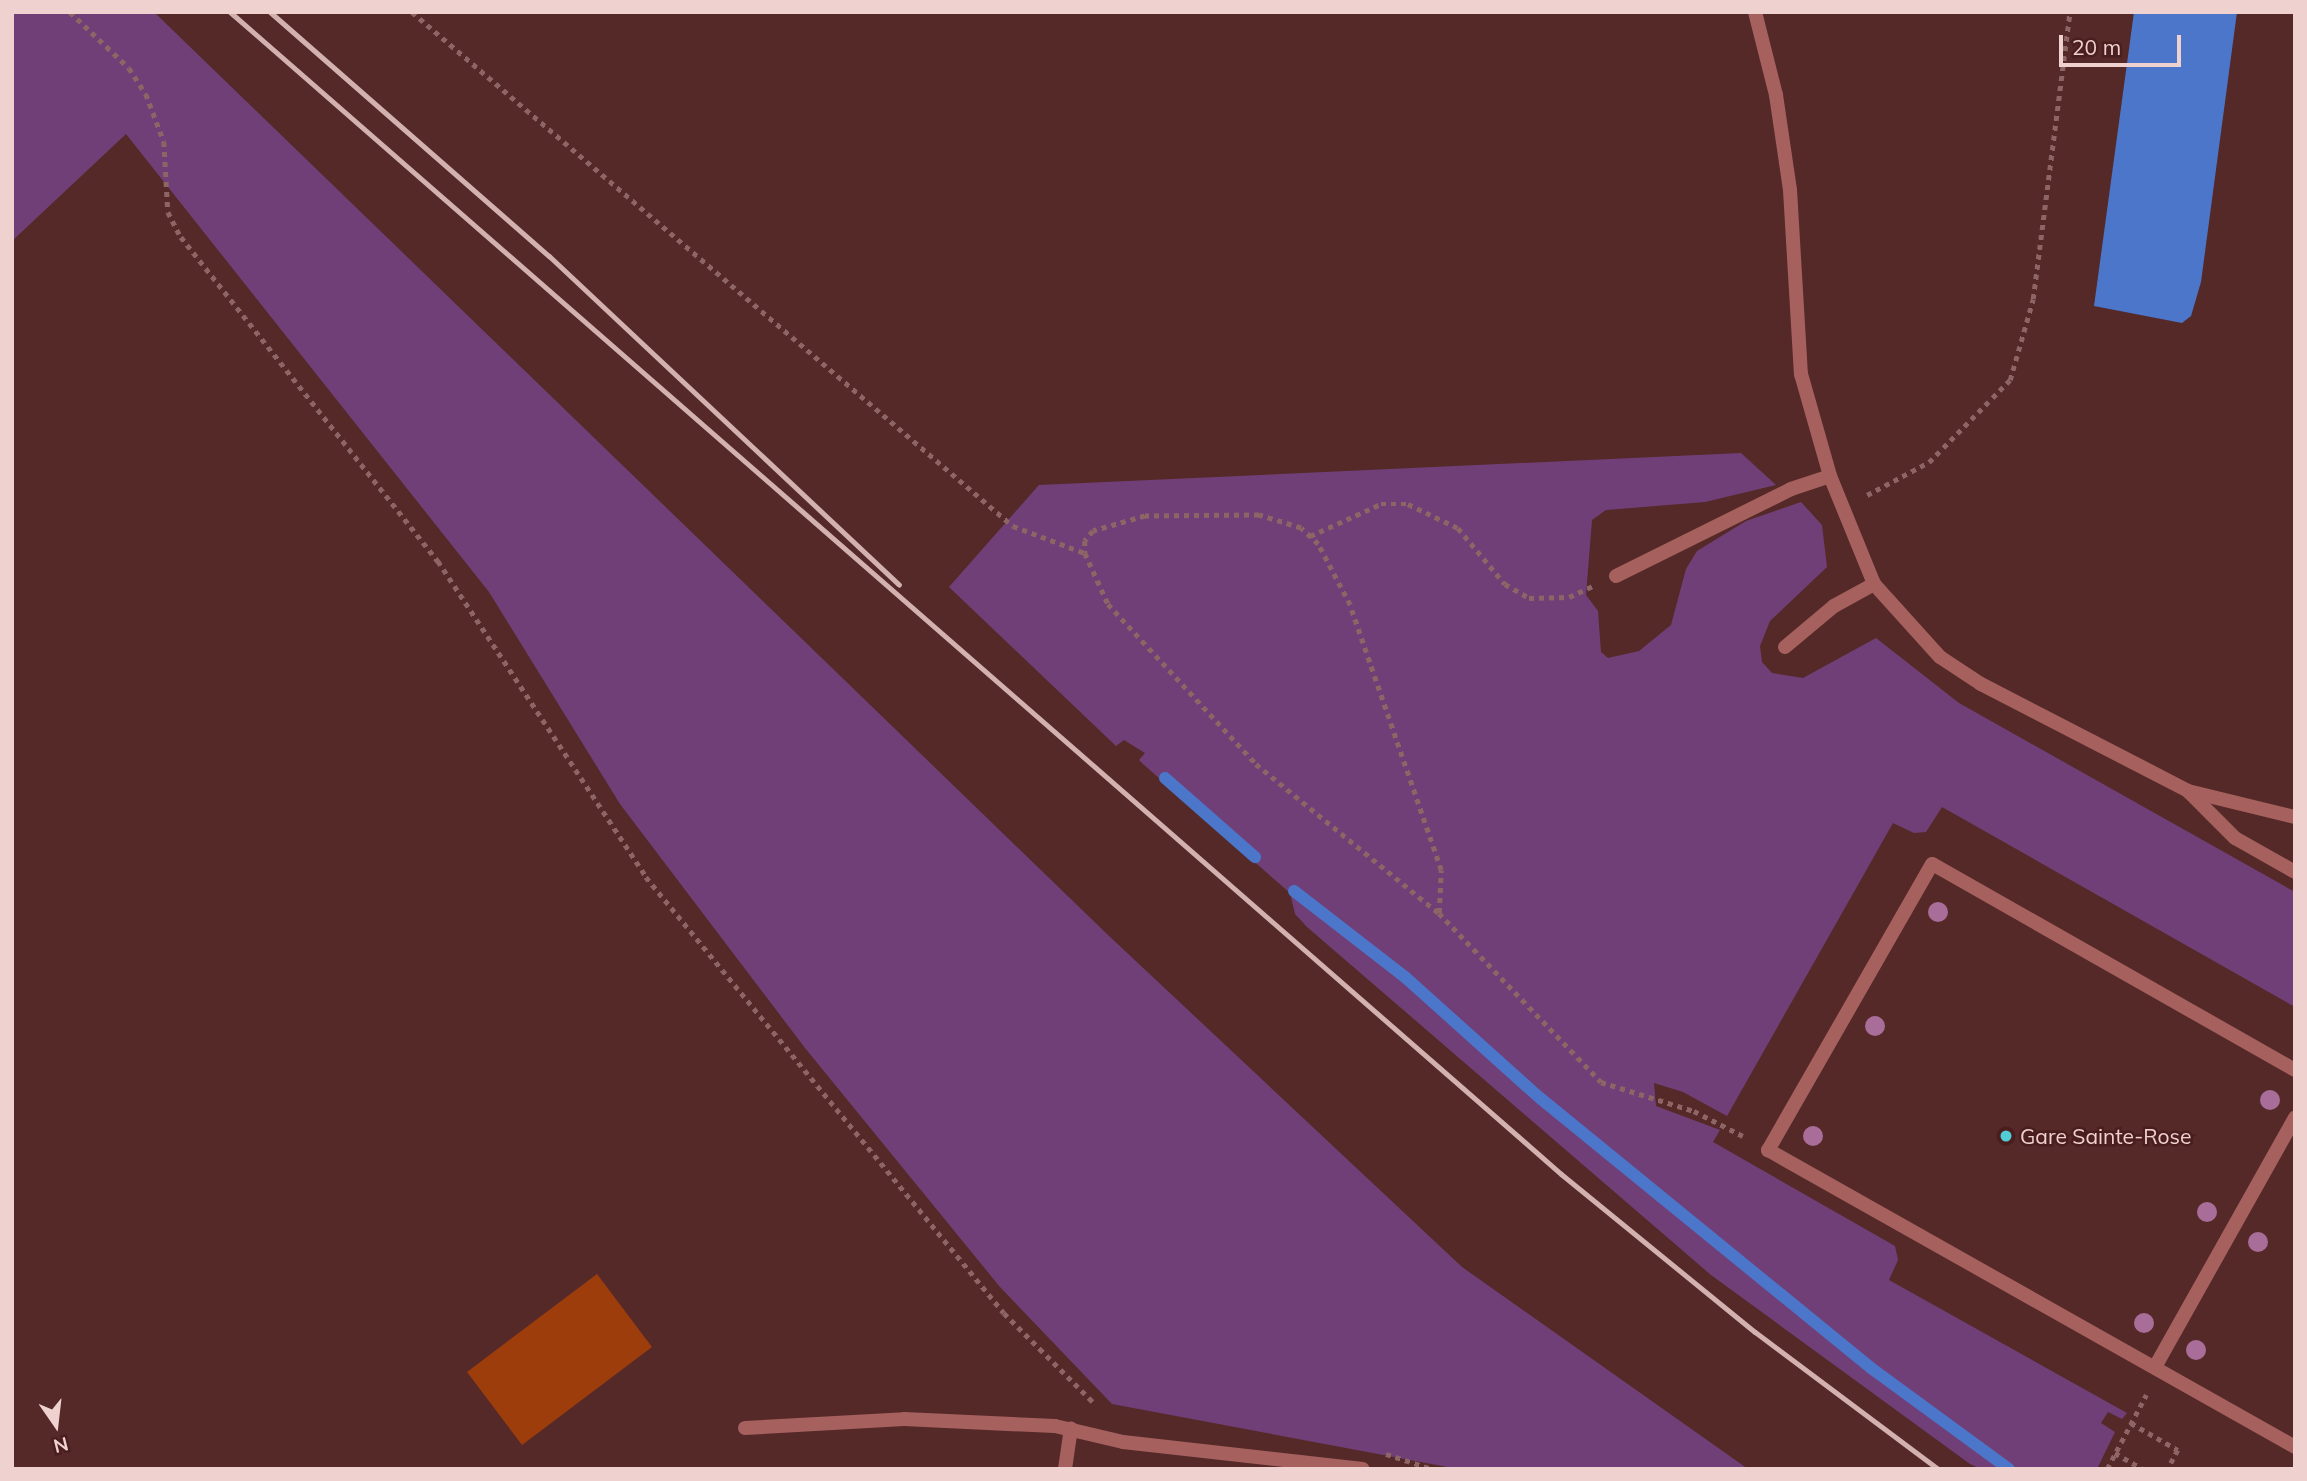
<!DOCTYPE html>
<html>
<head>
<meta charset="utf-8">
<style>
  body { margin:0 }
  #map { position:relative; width:2307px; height:1481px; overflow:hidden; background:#552928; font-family:Mulish,sans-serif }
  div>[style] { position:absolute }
  .green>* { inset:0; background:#713f78 }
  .water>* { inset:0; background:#4b76ca }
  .stream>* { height:12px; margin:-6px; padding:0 6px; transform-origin:6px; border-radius:6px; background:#4b76ca }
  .building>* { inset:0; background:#9d3d0c }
  .path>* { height:4.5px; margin-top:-2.25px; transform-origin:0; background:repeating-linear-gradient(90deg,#8c6564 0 5px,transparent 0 10px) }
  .lane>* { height:14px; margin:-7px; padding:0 7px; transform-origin:7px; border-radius:7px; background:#a6615f }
  .rail>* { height:5px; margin:-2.5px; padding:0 2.5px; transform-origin:2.5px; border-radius:2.5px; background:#d2b1af }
  .trees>* { width:20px; height:20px; margin:-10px; border-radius:50%; background:#a86d99 }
  .dots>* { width:19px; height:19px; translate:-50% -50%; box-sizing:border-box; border:4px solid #4a1e1e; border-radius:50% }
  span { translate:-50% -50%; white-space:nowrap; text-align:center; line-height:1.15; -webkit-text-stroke:5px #4a1e1e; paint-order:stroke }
  .poi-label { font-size:21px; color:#efd1cf }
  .left { translate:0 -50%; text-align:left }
  .frame { position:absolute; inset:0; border:14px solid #efd1cf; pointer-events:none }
  .north { position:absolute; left:21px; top:1390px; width:70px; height:70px; -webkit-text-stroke:5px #4a1e1e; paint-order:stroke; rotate:166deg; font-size:19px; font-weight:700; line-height:28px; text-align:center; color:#efd1cf }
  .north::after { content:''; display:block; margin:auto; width:24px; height:32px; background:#efd1cf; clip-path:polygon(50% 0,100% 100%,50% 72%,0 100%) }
  .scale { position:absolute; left:2059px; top:35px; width:122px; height:32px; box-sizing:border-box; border:4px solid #efd1cf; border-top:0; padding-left:9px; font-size:21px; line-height:24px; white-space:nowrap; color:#efd1cf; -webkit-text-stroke:5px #4a1e1e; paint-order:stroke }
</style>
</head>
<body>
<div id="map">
  <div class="green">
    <i style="clip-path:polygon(12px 12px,154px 12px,1108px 935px,1462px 1267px,1748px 1469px,1458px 1469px,1112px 1404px,1000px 1287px,805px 1048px,620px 804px,489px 592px,126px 134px,12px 241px)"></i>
    <i style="clip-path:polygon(1741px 453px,1776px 485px,1705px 502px,1606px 510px,1592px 520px,1586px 595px,1598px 611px,1601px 652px,1608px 658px,1639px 651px,1671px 625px,1686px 569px,1697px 551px,1746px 521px,1801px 502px,1822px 525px,1827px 567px,1770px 621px,1760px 646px,1762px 662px,1772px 673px,1803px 678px,1876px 638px,1959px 703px,2295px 892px,2295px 1007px,1942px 807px,1926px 832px,1914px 833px,1893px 823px,1727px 1116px,1683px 1092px,1654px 1083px,1656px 1106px,1720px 1130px,1713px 1142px,1895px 1246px,1898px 1260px,1889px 1280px,2127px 1413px,2122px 1419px,2108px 1412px,2101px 1423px,2115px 1432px,2097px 1469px,1981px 1469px,1970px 1464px,1711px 1275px,1307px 927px,1295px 914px,1290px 893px,1143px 764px,1139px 760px,1145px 753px,1124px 740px,1116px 746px,949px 587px,1039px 485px)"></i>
  </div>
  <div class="water">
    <i style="clip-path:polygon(2134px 12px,2237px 12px,2201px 282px,2191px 316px,2182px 323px,2094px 306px)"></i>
  </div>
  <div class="stream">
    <i style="left:1165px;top:778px;width:120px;rotate:41.3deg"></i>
    <i style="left:1294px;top:891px;width:140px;rotate:37.8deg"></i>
    <i style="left:1405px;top:977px;width:181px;rotate:41.9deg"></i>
    <i style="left:1540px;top:1098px;width:427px;rotate:39.2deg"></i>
    <i style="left:1871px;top:1368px;width:171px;rotate:36.2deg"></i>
  </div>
  <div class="building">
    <i style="clip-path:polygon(597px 1274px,652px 1347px,522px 1445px,467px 1372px)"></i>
  </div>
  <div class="path">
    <i style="left:70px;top:12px;width:81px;rotate:43.5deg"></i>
    <i style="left:129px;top:68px;width:31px;rotate:57deg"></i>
    <i style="left:146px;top:94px;width:51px;rotate:69.4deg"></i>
    <i style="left:164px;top:142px;width:70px;rotate:86.7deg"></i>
    <i style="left:168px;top:212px;width:28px;rotate:63deg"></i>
    <i style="left:181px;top:237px;width:414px;rotate:51.6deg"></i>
    <i style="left:438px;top:561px;width:378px;rotate:56.6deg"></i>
    <i style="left:646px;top:877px;width:564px;rotate:50.61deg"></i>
    <i style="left:1004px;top:1313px;width:130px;rotate:45deg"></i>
    <i style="left:412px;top:12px;width:791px;rotate:40.54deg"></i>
    <i style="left:1013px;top:526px;width:77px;rotate:20.6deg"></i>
    <i style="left:1867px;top:495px;width:70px;rotate:-28deg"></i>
    <i style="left:1929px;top:462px;width:115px;rotate:-45.4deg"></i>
    <i style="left:2010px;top:380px;width:84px;rotate:-74.1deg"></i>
    <i style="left:2033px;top:299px;width:289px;rotate:-82.7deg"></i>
    <i style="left:1310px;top:536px;width:78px;rotate:-24.3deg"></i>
    <i style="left:1381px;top:504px;width:27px"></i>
    <i style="left:1408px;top:504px;width:55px;rotate:25.6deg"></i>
    <i style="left:1458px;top:528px;width:73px;rotate:50deg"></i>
    <i style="left:1505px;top:584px;width:28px;rotate:30deg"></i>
    <i style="left:1529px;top:598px;width:40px;rotate:-1.4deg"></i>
    <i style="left:1569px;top:597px;width:26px;rotate:-25deg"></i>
    <i style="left:1439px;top:913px;width:43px;rotate:-87.3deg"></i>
    <i style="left:1441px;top:870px;width:280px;rotate:-109deg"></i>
    <i style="left:1350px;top:605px;width:69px;rotate:-117.7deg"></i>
    <i style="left:1318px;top:544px;width:23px;rotate:-137deg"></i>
    <i style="left:1301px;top:528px;width:44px;rotate:-162.8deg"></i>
    <i style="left:1259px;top:515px;width:114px;rotate:179.5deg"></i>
    <i style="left:1145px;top:516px;width:54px;rotate:163.9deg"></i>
    <i style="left:1093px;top:531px;width:13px;rotate:129deg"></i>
    <i style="left:1085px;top:541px;width:12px;rotate:90deg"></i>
    <i style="left:1085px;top:553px;width:56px;rotate:65.7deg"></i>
    <i style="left:1108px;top:604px;width:218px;rotate:47.2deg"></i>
    <i style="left:1256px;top:764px;width:236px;rotate:39.2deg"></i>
    <i style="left:1439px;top:913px;width:234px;rotate:46.2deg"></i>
    <i style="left:1601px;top:1082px;width:97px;rotate:17.3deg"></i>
    <i style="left:1694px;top:1111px;width:55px;rotate:27deg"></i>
    <i style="left:2131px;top:1423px;width:54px;rotate:29.9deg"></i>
    <i style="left:2178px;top:1450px;width:21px;rotate:118deg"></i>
    <i style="left:2115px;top:1453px;width:32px;rotate:30deg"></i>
    <i style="left:1386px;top:1454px;width:48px;rotate:18.1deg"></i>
    <i style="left:2107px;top:1469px;width:84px;rotate:-62.2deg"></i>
  </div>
  <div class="lane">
    <i style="left:1755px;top:12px;width:86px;rotate:75.8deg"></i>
    <i style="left:1776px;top:95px;width:96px;rotate:81.6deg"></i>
    <i style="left:1790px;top:190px;width:184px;rotate:86.6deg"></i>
    <i style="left:1801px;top:374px;width:106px;rotate:74.1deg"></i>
    <i style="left:1830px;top:476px;width:117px;rotate:67.8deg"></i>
    <i style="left:1874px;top:584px;width:98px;rotate:47.9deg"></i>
    <i style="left:1940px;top:657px;width:49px;rotate:33.4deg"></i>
    <i style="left:1981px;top:684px;width:233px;rotate:27.3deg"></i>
    <i style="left:2188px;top:791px;width:110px;rotate:13.7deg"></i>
    <i style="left:1616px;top:576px;width:195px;rotate:-26.4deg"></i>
    <i style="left:1791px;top:489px;width:41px;rotate:-18.4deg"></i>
    <i style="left:1785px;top:647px;width:64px;rotate:-39.9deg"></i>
    <i style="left:1834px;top:606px;width:46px;rotate:-28.8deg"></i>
    <i style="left:2189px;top:792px;width:65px;rotate:45deg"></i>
    <i style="left:2235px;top:838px;width:69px;rotate:29.5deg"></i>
    <i style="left:2295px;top:1070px;width:417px;rotate:-150.4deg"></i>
    <i style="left:1932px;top:864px;width:330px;rotate:119.8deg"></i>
    <i style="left:1768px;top:1150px;width:605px;rotate:29.4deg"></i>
    <i style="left:2155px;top:1367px;width:286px;rotate:-60.7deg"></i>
    <i style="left:745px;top:1428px;width:159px;rotate:-3.2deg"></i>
    <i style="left:904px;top:1419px;width:151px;rotate:2.7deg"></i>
    <i style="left:1055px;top:1426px;width:70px;rotate:13.2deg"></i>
    <i style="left:1123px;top:1442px;width:241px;rotate:6.4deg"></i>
    <i style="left:1065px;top:1469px;width:41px;rotate:-81.7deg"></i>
  </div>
  <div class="rail">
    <i style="left:230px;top:12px;width:1767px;rotate:41.12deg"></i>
    <i style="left:1561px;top:1174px;width:250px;rotate:39.2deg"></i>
    <i style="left:1755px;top:1332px;width:229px;rotate:36.8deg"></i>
    <i style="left:270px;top:12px;width:371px;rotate:41.2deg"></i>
    <i style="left:549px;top:256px;width:480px;rotate:43.2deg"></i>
  </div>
  <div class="trees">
    <i style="left:1938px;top:912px"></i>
    <i style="left:1875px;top:1026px"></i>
    <i style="left:2270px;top:1100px"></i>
    <i style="left:1813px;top:1136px"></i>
    <i style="left:2207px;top:1212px"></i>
    <i style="left:2258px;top:1242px"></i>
    <i style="left:2144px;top:1323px"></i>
    <i style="left:2196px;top:1350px"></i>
  </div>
  <div class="dots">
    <i style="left:2006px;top:1136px;background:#52ccd5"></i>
  </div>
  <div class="poi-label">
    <span class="left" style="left:2020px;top:1136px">Gare Sainte-Rose</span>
  </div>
  <div class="frame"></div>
  <div class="north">N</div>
  <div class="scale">20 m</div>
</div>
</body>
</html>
